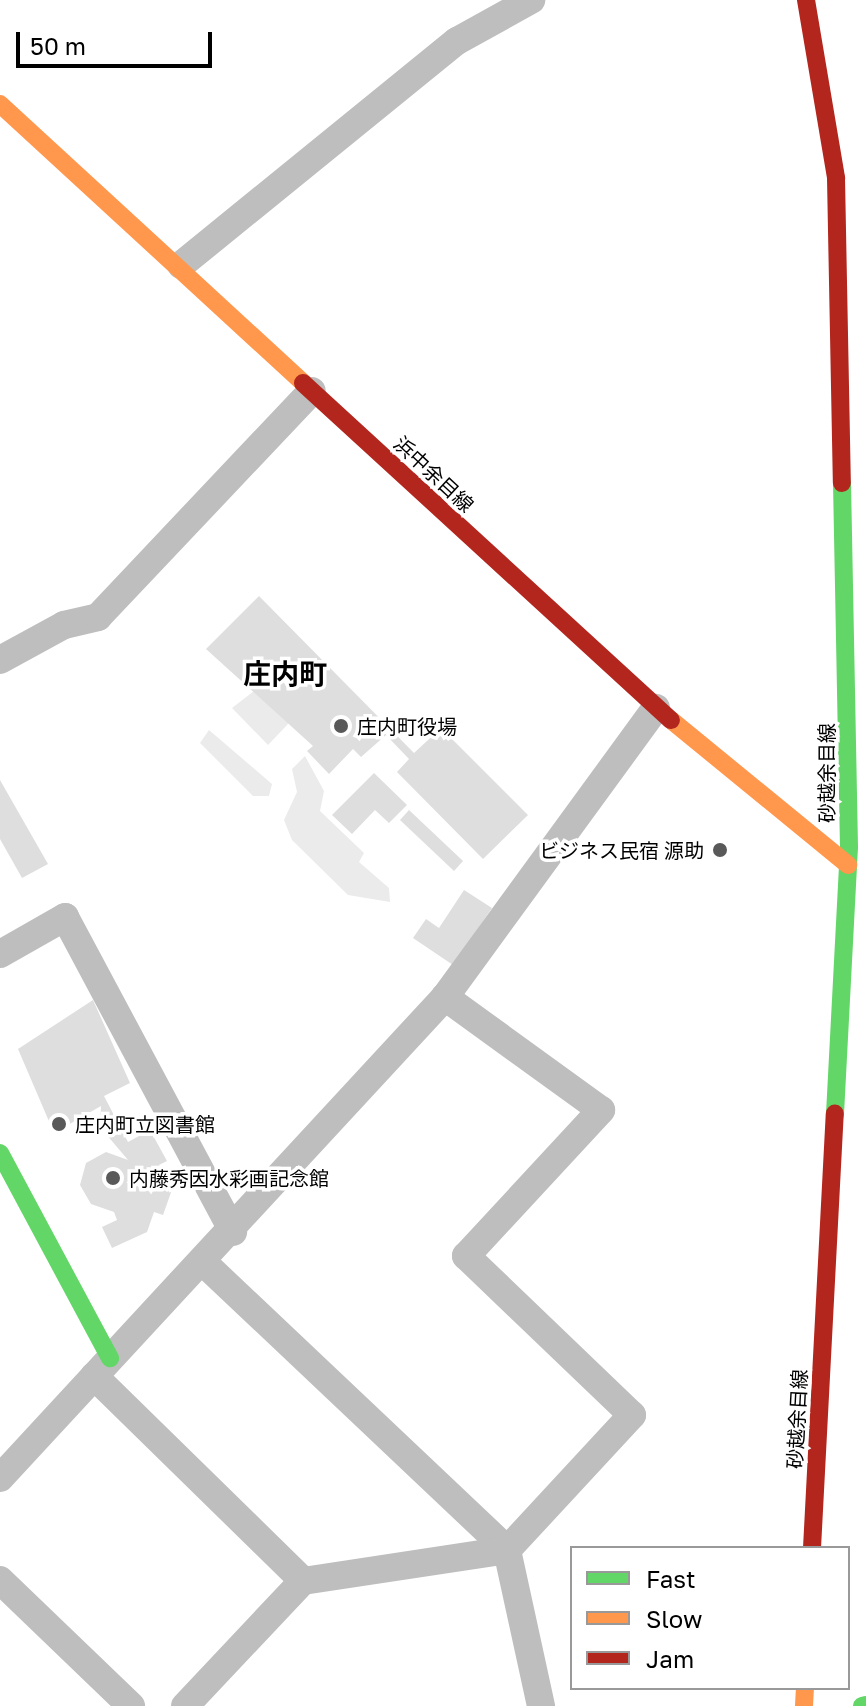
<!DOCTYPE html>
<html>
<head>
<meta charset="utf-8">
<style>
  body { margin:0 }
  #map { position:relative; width:866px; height:1706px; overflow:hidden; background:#fff; font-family:"Golos Text","Noto Sans JP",sans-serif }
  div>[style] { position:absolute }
  .green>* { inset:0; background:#ebebeb }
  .building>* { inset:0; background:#dedede }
  .street>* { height:28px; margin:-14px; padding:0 14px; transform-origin:14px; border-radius:14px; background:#bebebe }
  .fast>* { height:18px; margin:-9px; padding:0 9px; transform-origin:9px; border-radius:9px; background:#63d668 }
  .slow>* { height:18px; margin:-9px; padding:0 9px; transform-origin:9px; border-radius:9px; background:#ff974d }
  .jam>* { height:18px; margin:-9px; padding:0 9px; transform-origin:9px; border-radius:9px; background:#b3261e }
  .dots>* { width:22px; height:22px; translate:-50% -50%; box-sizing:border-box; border:4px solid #fff; border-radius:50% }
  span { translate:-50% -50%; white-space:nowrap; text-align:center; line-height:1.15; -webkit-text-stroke:7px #fff; paint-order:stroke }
  .street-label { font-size:20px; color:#000 }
  .poi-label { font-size:20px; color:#000 }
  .left { translate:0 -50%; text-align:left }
  .right { translate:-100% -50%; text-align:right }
  .district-label { font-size:28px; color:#000; font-weight:700 }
  .legend { position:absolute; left:570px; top:1546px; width:280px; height:144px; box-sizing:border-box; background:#fff; border:2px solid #999; margin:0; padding:10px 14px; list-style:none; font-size:24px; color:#000 }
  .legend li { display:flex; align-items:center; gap:16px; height:40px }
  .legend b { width:40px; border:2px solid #999 }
  .scale { position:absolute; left:16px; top:32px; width:196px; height:36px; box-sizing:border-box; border:4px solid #000; border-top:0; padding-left:10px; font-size:24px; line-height:28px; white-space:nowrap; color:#000; -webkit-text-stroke:6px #fff; paint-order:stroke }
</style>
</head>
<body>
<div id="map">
  <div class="green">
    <i style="clip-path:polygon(254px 691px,289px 723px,268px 745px,232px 708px)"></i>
    <i style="clip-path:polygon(209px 730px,272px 784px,269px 796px,253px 796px,200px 743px)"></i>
    <i style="clip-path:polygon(305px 756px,324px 791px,320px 811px,364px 853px,359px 862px,389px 888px,390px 902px,348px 895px,292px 840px,284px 820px,297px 792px,292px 769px)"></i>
  </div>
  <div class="building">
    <i style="clip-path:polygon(259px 596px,414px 753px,441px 728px,528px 815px,483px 859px,397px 772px,409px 759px,386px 735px,361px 757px,353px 749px,329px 774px,307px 751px,313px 746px,206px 649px)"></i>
    <i style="clip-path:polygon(374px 773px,407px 805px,389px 823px,375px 810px,352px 834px,332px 815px)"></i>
    <i style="clip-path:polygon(0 780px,48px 864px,22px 878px,0 839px)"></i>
    <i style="clip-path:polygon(409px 810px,463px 861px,454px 871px,400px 820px)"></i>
    <i style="clip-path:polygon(464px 890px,492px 908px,453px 965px,413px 938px,426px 919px,439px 928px)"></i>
    <i style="clip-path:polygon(93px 1000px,130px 1083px,104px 1096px,128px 1142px,150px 1130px,167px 1161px,159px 1165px,164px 1180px,174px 1184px,163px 1215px,154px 1212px,147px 1232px,112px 1248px,102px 1227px,117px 1220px,114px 1212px,91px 1204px,80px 1185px,86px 1163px,106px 1152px,128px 1160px,100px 1127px,101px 1106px,54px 1133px,18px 1049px)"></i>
  </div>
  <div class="street">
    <i style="left:181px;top:265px;width:355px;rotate:-39.1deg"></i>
    <i style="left:457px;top:41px;width:85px;rotate:-29deg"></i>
    <i style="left:0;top:660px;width:73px;rotate:-28.7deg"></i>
    <i style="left:64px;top:625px;width:35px;rotate:-13deg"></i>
    <i style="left:98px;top:617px;width:311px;rotate:-46.6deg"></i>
    <i style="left:0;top:954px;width:75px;rotate:-29.6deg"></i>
    <i style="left:65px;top:917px;width:357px;rotate:61.9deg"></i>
    <i style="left:205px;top:1264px;width:416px;rotate:43.4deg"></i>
    <i style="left:507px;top:1550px;width:160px;rotate:77.7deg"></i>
    <i style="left:94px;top:1376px;width:293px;rotate:44.4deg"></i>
    <i style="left:0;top:1478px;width:655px;rotate:-47.23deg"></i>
    <i style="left:445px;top:997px;width:358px;rotate:-53.9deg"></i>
    <i style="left:0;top:1580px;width:182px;rotate:43.9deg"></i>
    <i style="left:185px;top:1706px;width:172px;rotate:-46.7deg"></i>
    <i style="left:303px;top:1581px;width:206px;rotate:-8.6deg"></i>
    <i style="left:507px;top:1550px;width:184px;rotate:-47.2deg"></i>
    <i style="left:632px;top:1415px;width:230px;rotate:-136.2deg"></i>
    <i style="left:466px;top:1256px;width:199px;rotate:-47.2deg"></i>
    <i style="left:601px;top:1110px;width:193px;rotate:-144.1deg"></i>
  </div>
  <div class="fast">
    <i style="left:835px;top:1114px;width:267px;rotate:-87deg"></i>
    <i style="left:849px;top:847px;width:364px;rotate:-91.1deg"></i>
    <i style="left:0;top:1153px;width:233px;rotate:61.8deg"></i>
    <i style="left:862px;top:1706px;width:4px;rotate:-14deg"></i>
  </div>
  <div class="slow">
    <i style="left:0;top:104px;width:412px;rotate:42.6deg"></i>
    <i style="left:671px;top:720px;width:229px;rotate:39.3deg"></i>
    <i style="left:804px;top:1706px;width:18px;rotate:-87deg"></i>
  </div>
  <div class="jam">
    <i style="left:806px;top:0;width:181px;rotate:80.4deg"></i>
    <i style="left:836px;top:178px;width:305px;rotate:88.9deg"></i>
    <i style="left:303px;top:383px;width:499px;rotate:42.5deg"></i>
    <i style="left:812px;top:1548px;width:435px;rotate:-87deg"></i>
  </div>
  <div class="dots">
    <i style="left:341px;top:726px;background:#595959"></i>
    <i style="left:720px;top:850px;background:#595959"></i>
    <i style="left:59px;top:1124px;background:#595959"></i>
    <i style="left:113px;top:1178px;background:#595959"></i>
  </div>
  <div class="street-label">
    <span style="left:434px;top:474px;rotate:43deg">浜中余目線</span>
    <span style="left:826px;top:773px;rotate:-90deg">砂越余目線</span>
    <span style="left:797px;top:1419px;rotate:-87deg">砂越余目線</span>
  </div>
  <div class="poi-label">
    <span class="left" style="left:357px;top:726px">庄内町役場</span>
    <span class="right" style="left:704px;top:850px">ビジネス民宿 源助</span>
    <span class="left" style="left:75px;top:1124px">庄内町立図書館</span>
    <span class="left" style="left:129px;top:1178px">内藤秀因水彩画記念館</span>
  </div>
  <div class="district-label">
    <span style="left:285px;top:674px">庄内町</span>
  </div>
  <ul class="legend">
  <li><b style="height:10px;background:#63d668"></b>Fast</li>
  <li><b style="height:10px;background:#ff974d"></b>Slow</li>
  <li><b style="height:10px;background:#b3261e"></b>Jam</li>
  </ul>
  <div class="scale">50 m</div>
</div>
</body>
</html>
